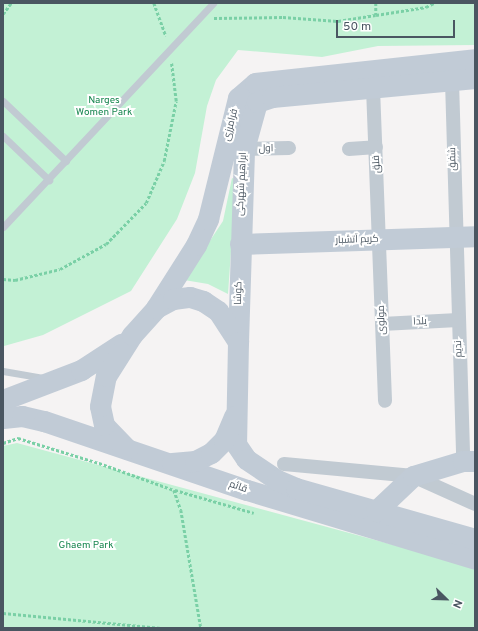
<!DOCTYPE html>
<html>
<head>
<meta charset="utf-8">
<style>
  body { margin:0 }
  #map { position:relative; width:478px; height:631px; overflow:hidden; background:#f5f3f3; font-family:Overpass,Cairo,sans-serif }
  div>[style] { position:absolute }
  .green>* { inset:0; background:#c3f1d5 }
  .path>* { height:2.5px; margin-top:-1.25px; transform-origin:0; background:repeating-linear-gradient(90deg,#7ad0a6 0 3px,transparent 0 5px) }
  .lane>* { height:7px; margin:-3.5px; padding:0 3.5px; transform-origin:3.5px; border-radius:3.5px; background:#c1cad2 }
  .street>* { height:14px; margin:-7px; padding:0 7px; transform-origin:7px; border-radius:7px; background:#c1cad2 }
  .secondary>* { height:21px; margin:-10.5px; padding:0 10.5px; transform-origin:10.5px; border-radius:10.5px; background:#c1cbd6 }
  span { translate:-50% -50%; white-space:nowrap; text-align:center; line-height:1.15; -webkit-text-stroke:4px #fff; paint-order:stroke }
  .park-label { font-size:10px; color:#17864f }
  .street-label { font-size:10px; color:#4a5661 }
  .frame { position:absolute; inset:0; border:4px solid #4a5661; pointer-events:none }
  .north { position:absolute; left:426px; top:579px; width:40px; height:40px; -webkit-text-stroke:3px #fff; paint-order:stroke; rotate:113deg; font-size:11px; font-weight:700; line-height:16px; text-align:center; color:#4a5661 }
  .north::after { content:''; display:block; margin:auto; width:14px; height:18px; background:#4a5661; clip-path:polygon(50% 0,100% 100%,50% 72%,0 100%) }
  .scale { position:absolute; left:336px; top:20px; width:119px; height:18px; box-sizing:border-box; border:2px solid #4a5661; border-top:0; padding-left:5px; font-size:12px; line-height:14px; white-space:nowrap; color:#4a5661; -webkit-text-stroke:3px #fff; paint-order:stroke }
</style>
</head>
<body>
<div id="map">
  <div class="green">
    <i style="clip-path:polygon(3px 3px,475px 3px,475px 45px,378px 46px,322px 57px,238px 50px,216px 80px,207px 106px,195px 173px,177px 219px,131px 291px,43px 335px,4px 346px)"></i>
    <i style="clip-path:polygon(232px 178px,236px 180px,228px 294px,208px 284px,184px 280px,223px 221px)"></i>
    <i style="clip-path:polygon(17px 443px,475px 567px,475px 628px,3px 628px,3px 446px)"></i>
  </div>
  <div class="path">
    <i style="left:154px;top:3px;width:35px;rotate:70deg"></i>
    <i style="left:376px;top:3px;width:12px;rotate:90deg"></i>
    <i style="left:376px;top:15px;width:51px;rotate:-9.1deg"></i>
    <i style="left:426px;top:7px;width:9px;rotate:-27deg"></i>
    <i style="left:3px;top:14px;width:14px;rotate:-54deg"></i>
    <i style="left:214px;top:18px;width:69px;rotate:-0.8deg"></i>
    <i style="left:283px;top:17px;width:55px;rotate:4.2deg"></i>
    <i style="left:338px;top:21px;width:38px;rotate:-9deg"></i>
    <i style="left:3px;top:279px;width:12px;rotate:5deg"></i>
    <i style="left:15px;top:280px;width:46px;rotate:-13.7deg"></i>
    <i style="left:60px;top:269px;width:52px;rotate:-28.5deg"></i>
    <i style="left:106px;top:244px;width:57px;rotate:-45.7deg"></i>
    <i style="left:146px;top:203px;width:46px;rotate:-66.8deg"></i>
    <i style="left:164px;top:161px;width:61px;rotate:-78.7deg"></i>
    <i style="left:176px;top:101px;width:38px;rotate:-97deg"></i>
    <i style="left:3px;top:443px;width:16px;rotate:-18deg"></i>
    <i style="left:18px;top:438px;width:85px;rotate:17.2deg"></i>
    <i style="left:99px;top:463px;width:80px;rotate:19.8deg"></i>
    <i style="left:174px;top:490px;width:21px;rotate:71deg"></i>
    <i style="left:181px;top:510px;width:120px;rotate:80.4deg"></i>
    <i style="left:175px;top:490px;width:82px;rotate:16.2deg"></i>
    <i style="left:3px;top:613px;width:159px;rotate:5.4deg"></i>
  </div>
  <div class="lane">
    <i style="left:3px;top:101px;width:87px;rotate:43.6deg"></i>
    <i style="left:3px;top:136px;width:64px;rotate:43.7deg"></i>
    <i style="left:3px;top:227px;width:307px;rotate:-46.8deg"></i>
    <i style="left:3px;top:371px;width:42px;rotate:9.7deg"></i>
  </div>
  <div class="street">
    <i style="left:452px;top:81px;width:380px;rotate:88.3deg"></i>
    <i style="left:373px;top:88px;width:313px;rotate:87.8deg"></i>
    <i style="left:244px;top:149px;width:45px;rotate:-1.3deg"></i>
    <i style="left:349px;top:149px;width:27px;rotate:-4deg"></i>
    <i style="left:382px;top:324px;width:76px;rotate:-3deg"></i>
    <i style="left:284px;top:464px;width:130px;rotate:5.3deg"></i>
    <i style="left:413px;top:476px;width:68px;rotate:24.3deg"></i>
  </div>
  <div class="secondary">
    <i style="left:240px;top:244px;width:235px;rotate:-1.9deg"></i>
    <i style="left:156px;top:308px;width:75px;rotate:-57.6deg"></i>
    <i style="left:196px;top:245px;width:29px;rotate:-65deg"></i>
    <i style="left:208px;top:219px;width:125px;rotate:-76.1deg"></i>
    <i style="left:238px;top:98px;width:23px;rotate:-41deg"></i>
    <i style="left:255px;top:83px;width:221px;rotate:-6.2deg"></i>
    <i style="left:238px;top:342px;width:193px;rotate:-88.2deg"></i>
    <i style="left:244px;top:149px;width:49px;rotate:-74.5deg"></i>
    <i style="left:257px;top:102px;width:16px;rotate:-18deg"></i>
    <i style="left:272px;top:97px;width:204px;rotate:-5.3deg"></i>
    <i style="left:3px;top:400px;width:84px;rotate:-21deg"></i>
    <i style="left:81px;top:370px;width:48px;rotate:-33deg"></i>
    <i style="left:3px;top:418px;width:19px;rotate:-6deg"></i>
    <i style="left:22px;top:416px;width:23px;rotate:13deg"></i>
    <i style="left:44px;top:421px;width:214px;rotate:18.8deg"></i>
    <i style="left:247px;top:490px;width:238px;rotate:16.8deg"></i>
    <i style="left:127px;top:449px;width:33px;rotate:-134deg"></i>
    <i style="left:104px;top:425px;width:19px;rotate:-102deg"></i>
    <i style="left:100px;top:406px;width:31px;rotate:-79deg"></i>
    <i style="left:106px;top:376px;width:49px;rotate:-57.6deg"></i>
    <i style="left:132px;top:335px;width:36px;rotate:-48deg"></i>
    <i style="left:156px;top:308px;width:19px;rotate:-28deg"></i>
    <i style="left:173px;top:299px;width:17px;rotate:-7deg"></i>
    <i style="left:190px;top:297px;width:14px;rotate:17deg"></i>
    <i style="left:203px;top:301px;width:18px;rotate:34deg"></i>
    <i style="left:218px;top:311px;width:37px;rotate:57deg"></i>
    <i style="left:238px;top:342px;width:102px;rotate:91.1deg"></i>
    <i style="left:236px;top:444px;width:18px;rotate:56deg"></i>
    <i style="left:246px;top:459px;width:37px;rotate:34deg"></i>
    <i style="left:277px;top:480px;width:21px;rotate:23deg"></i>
    <i style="left:296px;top:488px;width:186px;rotate:15.9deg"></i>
    <i style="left:172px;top:463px;width:23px;rotate:-5deg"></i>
    <i style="left:195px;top:461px;width:18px;rotate:-27deg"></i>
    <i style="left:211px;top:453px;width:18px;rotate:-45deg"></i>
    <i style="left:224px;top:440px;width:26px;rotate:-67deg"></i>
    <i style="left:376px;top:511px;width:51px;rotate:-43.4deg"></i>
    <i style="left:413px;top:476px;width:52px;rotate:-16.7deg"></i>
    <i style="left:463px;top:461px;width:12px"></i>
  </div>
  <div class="park-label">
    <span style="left:104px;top:106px">Narges<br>Women Park</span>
    <span style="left:86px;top:546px">Ghaem Park</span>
  </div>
  <div class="street-label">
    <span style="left:231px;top:125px;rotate:-75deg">فرامرزی</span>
    <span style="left:266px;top:149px;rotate:-1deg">اول</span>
    <span style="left:453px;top:159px;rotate:-91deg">شفق</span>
    <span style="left:377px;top:164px;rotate:-93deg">فلق</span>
    <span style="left:242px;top:184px;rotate:-87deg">ابراهیم شهرکی</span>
    <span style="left:357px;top:240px;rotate:-2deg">کریم آتشبار</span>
    <span style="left:239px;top:293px;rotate:-89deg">کوشا</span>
    <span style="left:382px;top:320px;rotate:-92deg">مولوی</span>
    <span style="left:420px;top:322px;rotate:-3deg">یلدا</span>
    <span style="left:459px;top:349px;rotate:-92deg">ندیم</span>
    <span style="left:238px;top:487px;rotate:19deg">قائم</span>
  </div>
  <div class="frame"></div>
  <div class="north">N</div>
  <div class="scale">50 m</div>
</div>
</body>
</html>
